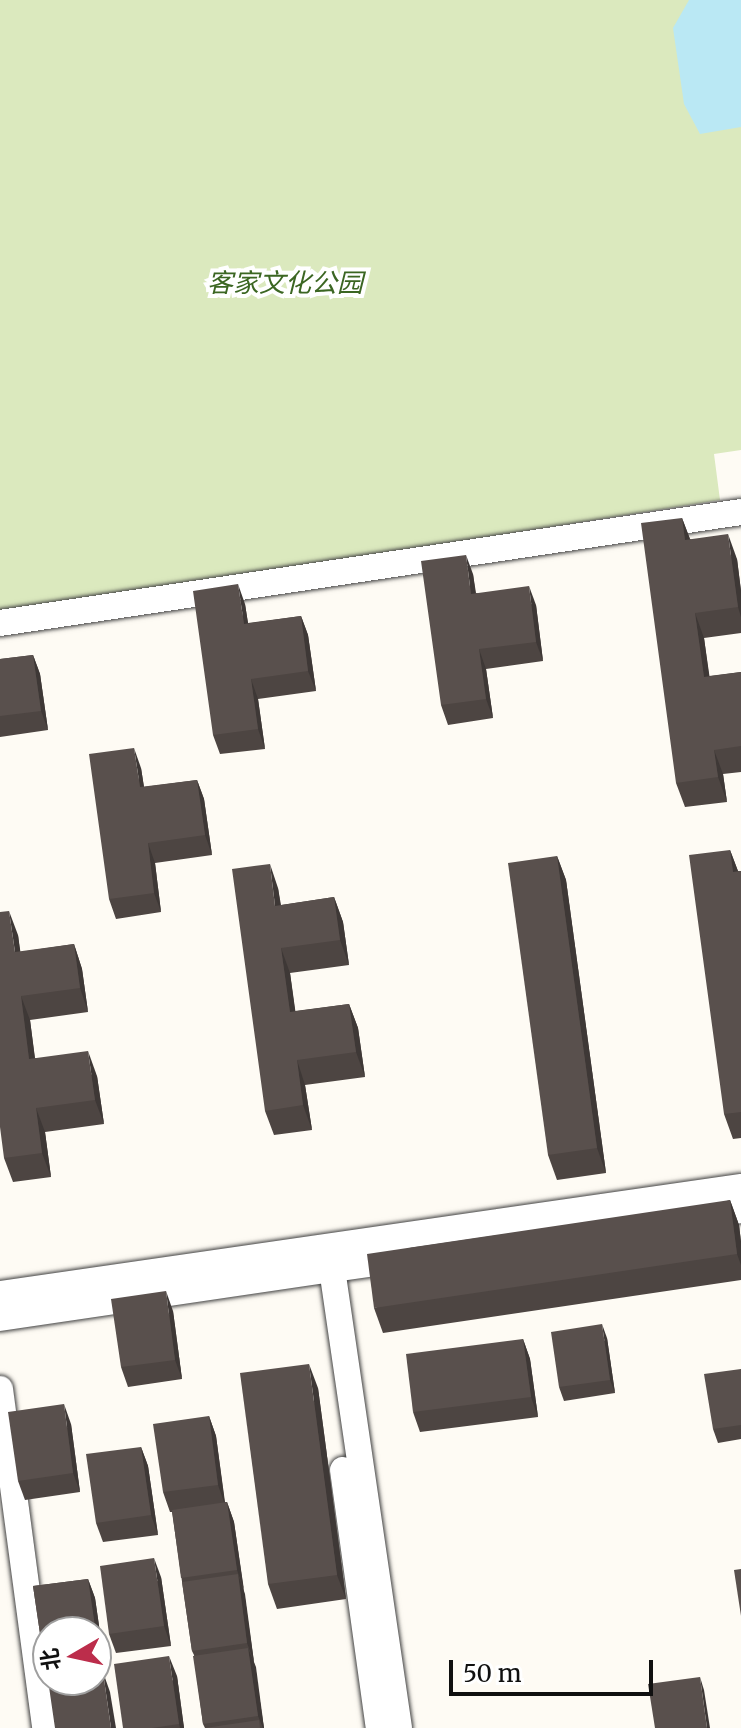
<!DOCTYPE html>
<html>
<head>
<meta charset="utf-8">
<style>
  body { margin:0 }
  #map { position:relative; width:741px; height:1728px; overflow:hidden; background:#fefbf4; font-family:Merriweather,"Noto Sans SC",serif }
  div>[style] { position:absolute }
  .green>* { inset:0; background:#dbe9be }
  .water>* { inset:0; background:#bae8f4 }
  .roads { filter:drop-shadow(0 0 2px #434343) drop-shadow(0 0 2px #434343) }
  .street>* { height:26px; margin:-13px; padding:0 13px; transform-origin:13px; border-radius:13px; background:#fff }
  .wall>* { inset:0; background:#4d4542 }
  .shaded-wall>* { inset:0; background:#3e3836 }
  .building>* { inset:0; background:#59504d }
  span { translate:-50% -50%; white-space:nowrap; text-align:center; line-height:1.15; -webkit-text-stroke:8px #fff; paint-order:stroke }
  .park-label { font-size:26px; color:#3b6622; font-style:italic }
  .north { position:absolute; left:32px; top:1616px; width:80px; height:80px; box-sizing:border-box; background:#fff; border:2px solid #9f9f9f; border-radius:50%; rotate:261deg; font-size:22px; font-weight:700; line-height:32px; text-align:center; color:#101010 }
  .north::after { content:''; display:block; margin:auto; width:28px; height:36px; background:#bc2d4b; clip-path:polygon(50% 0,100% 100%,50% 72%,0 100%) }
  .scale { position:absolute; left:449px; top:1660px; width:204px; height:36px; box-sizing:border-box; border:4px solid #101010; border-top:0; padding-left:10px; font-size:24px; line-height:28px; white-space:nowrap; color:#101010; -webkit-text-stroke:6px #fff; paint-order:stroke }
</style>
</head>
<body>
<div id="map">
  <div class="green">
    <i style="clip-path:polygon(0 0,741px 0,741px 450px,714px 454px,720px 500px,0 615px)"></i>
  </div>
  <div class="water">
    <i style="clip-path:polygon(689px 0,741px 0,741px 127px,700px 134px,684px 104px,673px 28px)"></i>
  </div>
  <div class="roads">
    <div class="street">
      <i style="left:0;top:623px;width:749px;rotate:-8.52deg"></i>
      <i style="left:700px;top:1216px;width:41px;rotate:-8.3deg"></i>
      <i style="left:0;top:1294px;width:749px;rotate:-8.22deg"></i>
      <i style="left:0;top:1318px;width:336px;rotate:-8.4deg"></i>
      <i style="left:332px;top:1269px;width:17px;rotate:-97deg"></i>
      <i style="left:0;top:1389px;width:342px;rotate:82.4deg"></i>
      <i style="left:343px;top:1470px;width:260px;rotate:82.1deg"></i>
      <i style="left:399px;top:1728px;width:464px;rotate:-98.3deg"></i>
      <i style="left:332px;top:1269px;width:73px;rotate:-7.9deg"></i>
    </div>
  </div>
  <div class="wall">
    <i style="clip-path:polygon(682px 518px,690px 539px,737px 559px,741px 591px,741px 633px,704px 638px,709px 676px,741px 672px,741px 772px,723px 774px,727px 802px,685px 807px,676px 783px)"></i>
    <i style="clip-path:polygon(473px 574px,476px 593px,536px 605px,543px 661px,486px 669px,493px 718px,448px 725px,441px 705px)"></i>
    <i style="clip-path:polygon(245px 604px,248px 623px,301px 616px,308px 635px,316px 691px,258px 699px,265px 749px,220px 754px,213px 735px)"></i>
    <i style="clip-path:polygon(33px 655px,40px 674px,48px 730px,0 737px,0 659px)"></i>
    <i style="clip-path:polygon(141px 768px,144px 787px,197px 780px,204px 799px,212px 855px,155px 863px,161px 912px,116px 919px,109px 899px)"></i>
    <i style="clip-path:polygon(730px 850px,738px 871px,741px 871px,741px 1138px,733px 1139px,724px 1114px)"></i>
    <i style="clip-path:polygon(557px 856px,566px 880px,606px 1173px,557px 1180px,548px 1155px)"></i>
    <i style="clip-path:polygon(278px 888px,281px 905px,334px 897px,343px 922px,349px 965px,290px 973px,295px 1011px,349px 1004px,358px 1028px,365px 1077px,305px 1085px,312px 1130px,274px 1135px,265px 1111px)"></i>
    <i style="clip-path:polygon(18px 935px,20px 952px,74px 944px,82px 969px,88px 1012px,30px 1020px,35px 1058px,97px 1076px,104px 1124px,45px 1132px,51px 1177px,13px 1182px,4px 1158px)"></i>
    <i style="clip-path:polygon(730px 1200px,739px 1225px,741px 1242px,741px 1280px,383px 1333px,374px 1308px)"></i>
    <i style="clip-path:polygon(173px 1311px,182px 1379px,128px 1387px,121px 1367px)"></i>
    <i style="clip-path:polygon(607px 1338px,615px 1393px,564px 1401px,559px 1387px)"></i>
    <i style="clip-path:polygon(523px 1339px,530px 1359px,538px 1417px,420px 1432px,413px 1412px)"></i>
    <i style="clip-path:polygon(741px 1369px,741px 1439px,718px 1443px,713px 1429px)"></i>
    <i style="clip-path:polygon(318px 1388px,346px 1599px,277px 1609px,268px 1584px)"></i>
    <i style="clip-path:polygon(209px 1416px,216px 1436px,225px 1502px,227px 1502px,234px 1522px,254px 1662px,264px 1728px,205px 1728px,203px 1724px,194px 1655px,192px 1651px,172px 1512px,170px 1512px,163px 1492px)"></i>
    <i style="clip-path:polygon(71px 1424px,80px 1492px,25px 1500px,18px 1481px)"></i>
    <i style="clip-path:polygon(141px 1447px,148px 1466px,158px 1535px,103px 1542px,96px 1523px)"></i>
    <i style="clip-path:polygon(161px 1577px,171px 1646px,116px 1653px,109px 1634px)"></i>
    <i style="clip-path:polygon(88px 1579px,95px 1598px,105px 1667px,96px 1668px,96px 1632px,48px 1632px,48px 1668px,43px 1654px,33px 1586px)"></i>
    <i style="clip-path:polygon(177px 1676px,184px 1728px,123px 1728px)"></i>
  </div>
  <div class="shaded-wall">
    <i style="clip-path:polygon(682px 518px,691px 542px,685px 540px)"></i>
    <i style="clip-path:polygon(728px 534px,737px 559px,741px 591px,741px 617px,738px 607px)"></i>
    <i style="clip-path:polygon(466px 555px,473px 574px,478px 613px,471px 594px)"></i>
    <i style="clip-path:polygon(238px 584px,245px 604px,251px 643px,244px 624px)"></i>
    <i style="clip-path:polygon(529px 586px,536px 605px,543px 661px,536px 642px)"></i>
    <i style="clip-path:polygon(695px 613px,704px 638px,713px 701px,704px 677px)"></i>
    <i style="clip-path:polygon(301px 616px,308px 635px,316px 691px,308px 671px)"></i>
    <i style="clip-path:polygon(479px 649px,486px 669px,493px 718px,486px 699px)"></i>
    <i style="clip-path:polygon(33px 655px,40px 674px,48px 730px,41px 711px)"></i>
    <i style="clip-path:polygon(251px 679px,258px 699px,265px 749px,258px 729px)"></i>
    <i style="clip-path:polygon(134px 748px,141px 768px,147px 807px,140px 787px)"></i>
    <i style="clip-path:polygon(714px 750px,723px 774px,727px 802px,718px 777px)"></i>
    <i style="clip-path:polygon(197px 780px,204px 799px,212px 855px,205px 835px)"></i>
    <i style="clip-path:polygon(148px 843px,155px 863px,161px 912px,154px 893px)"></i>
    <i style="clip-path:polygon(730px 850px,739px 874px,733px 872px)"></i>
    <i style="clip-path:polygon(557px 856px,566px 880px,606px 1173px,597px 1148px)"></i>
    <i style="clip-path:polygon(270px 864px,278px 888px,284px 930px,275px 906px)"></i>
    <i style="clip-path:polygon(334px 897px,343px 922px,349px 965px,340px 940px)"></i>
    <i style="clip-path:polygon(9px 911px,18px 935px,24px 977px,15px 952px)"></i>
    <i style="clip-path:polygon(74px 944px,82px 969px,88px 1012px,80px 988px)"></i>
    <i style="clip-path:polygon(281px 948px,290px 973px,299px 1037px,290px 1012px)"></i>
    <i style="clip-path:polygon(21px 996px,30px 1020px,38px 1084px,29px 1059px)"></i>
    <i style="clip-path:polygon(349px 1004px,358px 1028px,365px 1077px,356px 1052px)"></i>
    <i style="clip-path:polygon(88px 1051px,97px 1076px,104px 1124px,95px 1100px)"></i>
    <i style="clip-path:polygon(297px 1060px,305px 1085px,312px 1130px,303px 1105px)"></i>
    <i style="clip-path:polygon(36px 1108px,45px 1132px,51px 1177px,42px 1153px)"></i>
    <i style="clip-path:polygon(730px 1200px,739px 1225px,741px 1242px,741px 1265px,737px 1254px)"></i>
    <i style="clip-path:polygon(166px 1291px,173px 1311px,182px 1379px,175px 1360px)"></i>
    <i style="clip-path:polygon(602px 1324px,607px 1338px,615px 1393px,610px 1380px)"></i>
    <i style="clip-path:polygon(523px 1339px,530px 1359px,538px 1417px,531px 1397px)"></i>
    <i style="clip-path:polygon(309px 1364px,318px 1388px,346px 1599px,337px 1575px)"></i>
    <i style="clip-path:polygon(64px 1404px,71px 1424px,80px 1492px,73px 1473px)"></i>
    <i style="clip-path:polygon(209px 1416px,216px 1436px,225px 1505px,218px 1485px)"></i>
    <i style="clip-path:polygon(141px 1447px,148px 1466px,158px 1535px,151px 1515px)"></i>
    <i style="clip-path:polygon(227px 1502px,234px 1522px,244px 1590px,237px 1570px)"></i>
    <i style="clip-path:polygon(154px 1558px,161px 1577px,171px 1646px,164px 1626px)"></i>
    <i style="clip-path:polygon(238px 1574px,245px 1594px,254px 1662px,247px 1643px)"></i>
    <i style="clip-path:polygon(88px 1579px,95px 1598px,105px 1667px,98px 1647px)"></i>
    <i style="clip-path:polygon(248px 1648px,256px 1667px,264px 1728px,263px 1728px,258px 1716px)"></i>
    <i style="clip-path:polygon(169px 1656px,177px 1676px,184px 1728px,180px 1728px,179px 1724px)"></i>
    <i style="clip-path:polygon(103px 1672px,110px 1692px,116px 1728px,111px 1728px)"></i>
    <i style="clip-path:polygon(700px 1677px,704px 1690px,710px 1728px,707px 1728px)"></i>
  </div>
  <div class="building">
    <i style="clip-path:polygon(682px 518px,685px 540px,728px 534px,738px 607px,695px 613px,704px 677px,741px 672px,741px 746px,714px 750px,718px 777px,676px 783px,641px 523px)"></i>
    <i style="clip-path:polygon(466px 555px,471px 594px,529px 586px,536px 642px,479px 649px,486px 699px,441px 705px,421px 561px)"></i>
    <i style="clip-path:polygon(238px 584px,244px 624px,301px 616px,308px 671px,251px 679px,258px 729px,213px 735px,193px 591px)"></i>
    <i style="clip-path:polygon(33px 655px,41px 711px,0 716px,0 659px)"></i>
    <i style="clip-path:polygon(134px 748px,140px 787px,197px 780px,205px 835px,148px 843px,154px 893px,109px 899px,89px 754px)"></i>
    <i style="clip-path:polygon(730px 850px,733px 872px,741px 871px,741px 1112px,724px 1114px,689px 855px)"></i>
    <i style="clip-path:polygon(557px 856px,597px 1148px,548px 1155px,508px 863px)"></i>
    <i style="clip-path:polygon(270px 864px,275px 906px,334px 897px,340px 940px,281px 948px,290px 1012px,349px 1004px,356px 1052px,297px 1060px,303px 1105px,265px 1111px,232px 869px)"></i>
    <i style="clip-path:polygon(9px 911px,15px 952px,74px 944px,80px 988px,21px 996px,29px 1059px,88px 1051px,95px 1100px,36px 1108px,42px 1153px,4px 1158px,0 1127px,0 912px)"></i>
    <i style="clip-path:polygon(730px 1200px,737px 1254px,374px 1308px,367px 1254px)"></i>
    <i style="clip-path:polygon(166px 1291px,175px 1360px,121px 1367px,111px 1299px)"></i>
    <i style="clip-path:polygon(602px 1324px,610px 1380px,559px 1387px,551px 1332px)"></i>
    <i style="clip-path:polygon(523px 1339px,531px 1397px,413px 1412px,406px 1354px)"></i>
    <i style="clip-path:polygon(309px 1364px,337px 1575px,268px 1584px,240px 1373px)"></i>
    <i style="clip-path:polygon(741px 1369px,741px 1425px,713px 1429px,704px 1374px)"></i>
    <i style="clip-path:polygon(64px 1404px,73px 1473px,18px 1481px,8px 1412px)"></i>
    <i style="clip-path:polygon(209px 1416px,218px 1485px,163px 1492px,153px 1424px)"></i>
    <i style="clip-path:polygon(141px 1447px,151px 1515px,96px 1523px,86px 1454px)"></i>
    <i style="clip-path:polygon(227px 1502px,237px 1570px,181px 1578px,172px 1510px)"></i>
    <i style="clip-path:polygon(154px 1558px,164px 1626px,109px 1634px,100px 1566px)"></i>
    <i style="clip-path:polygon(741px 1569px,741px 1616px,734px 1570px)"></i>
    <i style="clip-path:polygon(238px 1574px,247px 1643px,192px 1651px,182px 1582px)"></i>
    <i style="clip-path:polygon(88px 1579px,98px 1647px,96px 1647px,96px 1632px,48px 1632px,48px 1654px,43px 1654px,33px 1586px)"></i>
    <i style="clip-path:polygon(248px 1648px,258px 1716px,203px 1724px,193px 1656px)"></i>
    <i style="clip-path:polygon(169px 1656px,179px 1724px,152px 1728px,123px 1728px,114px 1664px)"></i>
    <i style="clip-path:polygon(103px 1672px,111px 1728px,55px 1728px,48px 1680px,96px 1680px,96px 1673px)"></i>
    <i style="clip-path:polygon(700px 1677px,707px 1728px,655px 1728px,648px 1684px)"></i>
    <i style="clip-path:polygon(259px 1720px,260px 1728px,205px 1728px)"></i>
  </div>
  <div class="park-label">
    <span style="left:285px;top:283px">客家文化公园</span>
  </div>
  <div class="north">北</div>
  <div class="scale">50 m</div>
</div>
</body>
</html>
